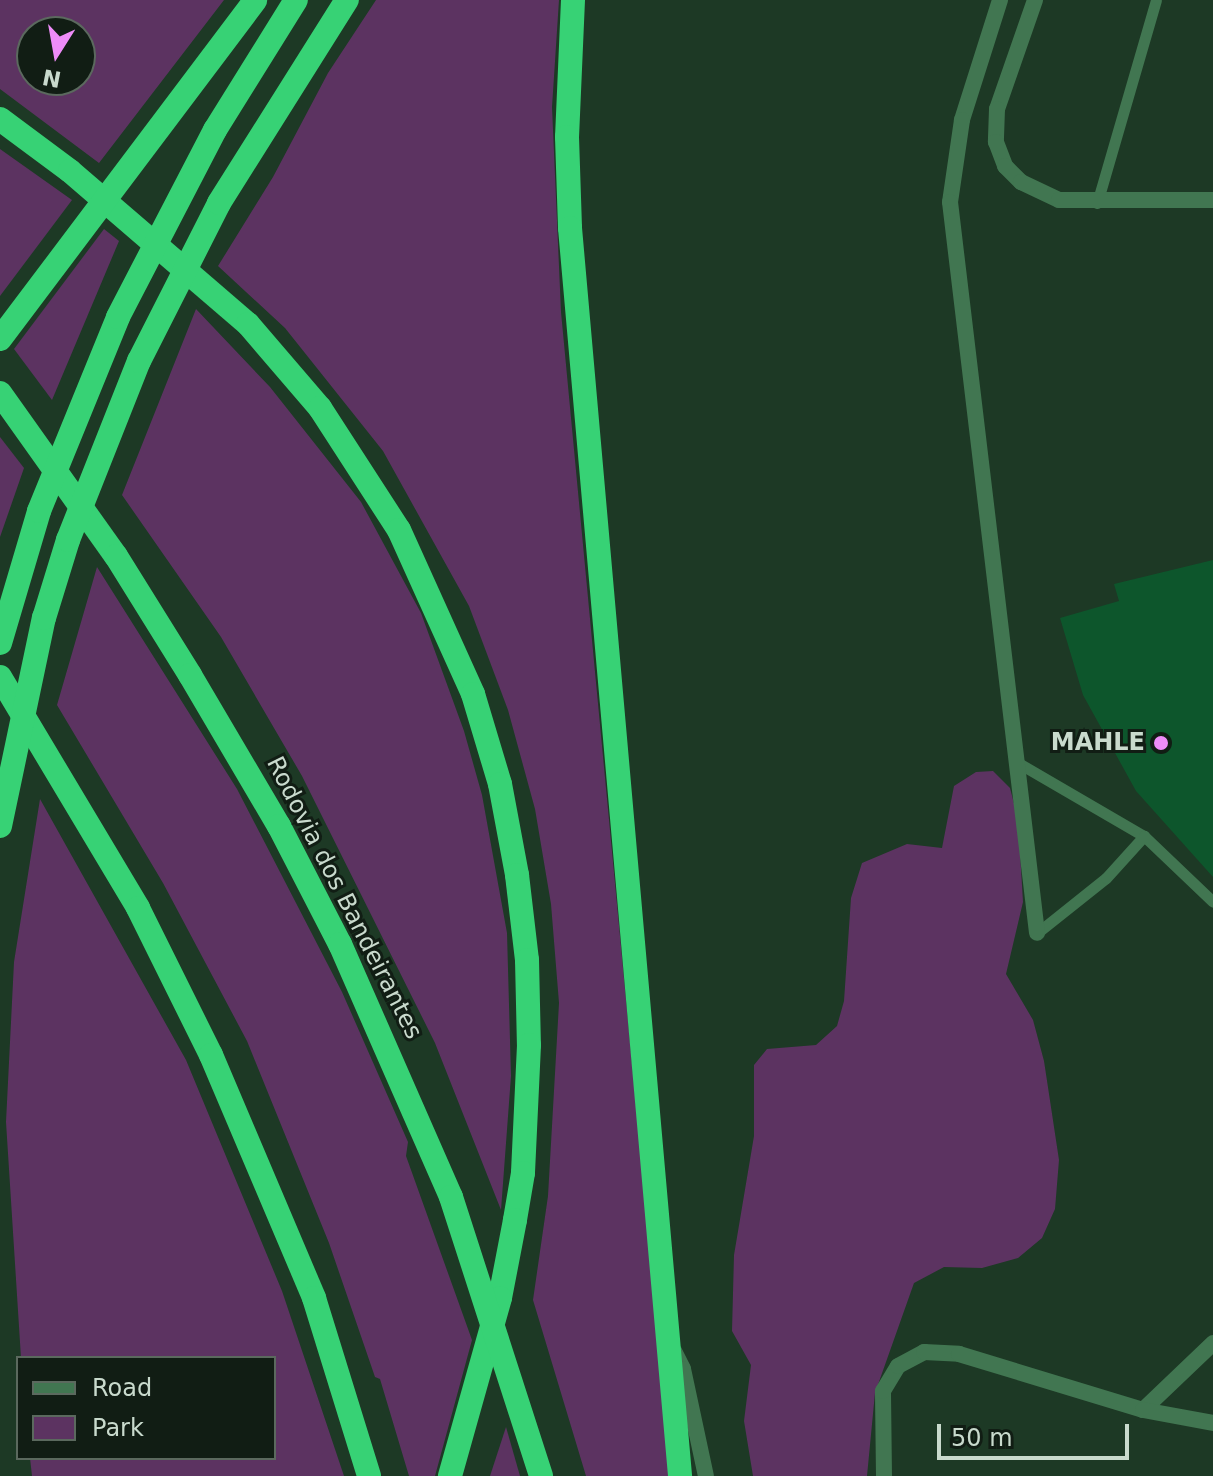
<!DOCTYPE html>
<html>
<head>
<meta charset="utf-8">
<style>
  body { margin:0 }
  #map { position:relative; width:1213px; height:1476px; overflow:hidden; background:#1d3925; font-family:"DejaVu Sans",sans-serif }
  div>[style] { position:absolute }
  .green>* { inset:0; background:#5c3361 }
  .building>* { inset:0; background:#0d562c }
  .service>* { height:11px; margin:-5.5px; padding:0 5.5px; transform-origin:5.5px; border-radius:5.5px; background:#417651 }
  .minor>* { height:16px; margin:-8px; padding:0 8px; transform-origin:8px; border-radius:8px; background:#417651 }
  .motorway>* { height:24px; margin:-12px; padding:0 12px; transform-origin:12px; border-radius:12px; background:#37d275 }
  .dots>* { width:22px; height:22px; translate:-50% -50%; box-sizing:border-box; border:4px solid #111d14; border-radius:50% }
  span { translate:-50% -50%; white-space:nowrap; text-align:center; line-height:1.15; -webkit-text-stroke:6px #111d14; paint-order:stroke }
  .poi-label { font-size:24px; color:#c9dacd; font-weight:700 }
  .right { translate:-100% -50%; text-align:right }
  .street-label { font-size:24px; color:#c9dacd }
  .legend { position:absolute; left:16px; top:1356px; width:260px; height:104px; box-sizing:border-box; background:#111d14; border:2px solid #5b695e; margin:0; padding:10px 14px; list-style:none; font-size:24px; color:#c9dacd }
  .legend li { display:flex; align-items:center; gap:16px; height:40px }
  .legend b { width:40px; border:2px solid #5b695e }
  .north { position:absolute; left:16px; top:16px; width:80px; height:80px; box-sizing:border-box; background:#111d14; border:2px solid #5b695e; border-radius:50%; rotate:191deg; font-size:22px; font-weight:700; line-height:32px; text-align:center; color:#c9dacd }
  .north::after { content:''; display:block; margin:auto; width:28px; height:36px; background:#ee8cf8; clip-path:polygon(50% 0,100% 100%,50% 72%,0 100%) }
  .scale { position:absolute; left:937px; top:1424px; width:192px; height:36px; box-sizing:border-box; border:4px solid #c9dacd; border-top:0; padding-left:10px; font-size:24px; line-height:28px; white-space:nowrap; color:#c9dacd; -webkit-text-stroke:6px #111d14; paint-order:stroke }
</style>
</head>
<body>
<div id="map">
  <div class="green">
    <i style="clip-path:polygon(evenodd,0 0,224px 0,99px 163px,0 89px,0 0,32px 32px,80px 32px,80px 80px,32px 80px,32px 32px)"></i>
    <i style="clip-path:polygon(376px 0,559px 0,552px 107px,561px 312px,671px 1476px,586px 1476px,533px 1300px,548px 1196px,559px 1003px,551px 904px,535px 809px,508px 710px,469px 606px,383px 451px,285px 328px,218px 266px,273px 177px,328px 73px)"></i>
    <i style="clip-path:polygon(0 149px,72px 200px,0 296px)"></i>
    <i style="clip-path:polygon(104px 229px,119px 241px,52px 400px,14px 349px)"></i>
    <i style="clip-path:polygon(196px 309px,270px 387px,361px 502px,421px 613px,464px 731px,482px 795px,507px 933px,511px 1076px,501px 1210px,435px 1043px,302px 776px,221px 637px,122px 495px)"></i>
    <i style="clip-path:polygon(0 437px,24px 468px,0 537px)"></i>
    <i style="clip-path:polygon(97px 567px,237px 789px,342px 992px,408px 1142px,406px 1156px,472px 1340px,435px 1476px,409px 1476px,380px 1379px,375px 1377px,329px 1243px,247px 1041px,163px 883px,57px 705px)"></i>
    <i style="clip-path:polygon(993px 771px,1010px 788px,1018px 819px,1023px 902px,1006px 974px,1033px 1020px,1044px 1061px,1059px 1160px,1055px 1209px,1042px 1238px,1018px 1258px,982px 1268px,944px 1267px,914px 1283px,875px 1393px,867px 1476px,753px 1476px,744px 1421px,751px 1365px,732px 1331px,734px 1255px,754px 1136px,754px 1065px,767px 1049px,816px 1045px,837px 1026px,844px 1001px,851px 898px,862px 863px,907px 844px,942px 848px,954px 786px,976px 772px)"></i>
    <i style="clip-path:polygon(40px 799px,186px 1060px,282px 1291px,344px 1476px,32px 1476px,30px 1458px,274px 1458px,274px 1358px,21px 1358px,6px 1122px,14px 962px)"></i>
    <i style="clip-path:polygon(506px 1427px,520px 1476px,490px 1476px)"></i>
  </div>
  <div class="building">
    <i style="clip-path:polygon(1213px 560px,1213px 877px,1136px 791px,1083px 695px,1060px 618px,1119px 601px,1114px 584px)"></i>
  </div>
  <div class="service">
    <i style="left:1097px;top:203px;width:211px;rotate:-73.8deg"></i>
    <i style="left:1015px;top:761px;width:149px;rotate:30.2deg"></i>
    <i style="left:1144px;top:836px;width:95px;rotate:43.7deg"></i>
    <i style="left:1037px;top:933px;width:88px;rotate:-38.6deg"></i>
    <i style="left:1106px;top:878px;width:57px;rotate:-47.9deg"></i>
  </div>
  <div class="minor">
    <i style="left:1000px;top:0;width:126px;rotate:107.6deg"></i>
    <i style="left:962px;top:120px;width:83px;rotate:98.3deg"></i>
    <i style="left:950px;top:202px;width:736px;rotate:83.21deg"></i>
    <i style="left:1035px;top:0;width:115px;rotate:109.2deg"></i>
    <i style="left:997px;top:109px;width:33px;rotate:92deg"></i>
    <i style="left:996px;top:142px;width:26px;rotate:69deg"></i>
    <i style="left:1005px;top:166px;width:23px;rotate:45deg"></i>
    <i style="left:1021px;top:182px;width:42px;rotate:25.3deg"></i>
    <i style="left:1059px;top:200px;width:154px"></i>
    <i style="left:674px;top:1351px;width:20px;rotate:63deg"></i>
    <i style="left:683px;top:1369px;width:109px;rotate:77.9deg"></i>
    <i style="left:1143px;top:1410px;width:97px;rotate:-43.7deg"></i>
    <i style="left:884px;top:1476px;width:85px;rotate:-90.7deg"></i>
    <i style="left:883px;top:1391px;width:29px;rotate:-59deg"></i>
    <i style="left:898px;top:1366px;width:30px;rotate:-28deg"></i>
    <i style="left:924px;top:1352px;width:35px;rotate:3deg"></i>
    <i style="left:959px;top:1354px;width:192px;rotate:16.9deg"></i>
    <i style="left:1143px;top:1410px;width:71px;rotate:10.5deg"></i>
  </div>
  <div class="motorway">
    <i style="left:573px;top:0;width:137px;rotate:92.5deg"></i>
    <i style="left:567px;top:137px;width:91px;rotate:88.1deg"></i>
    <i style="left:570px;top:228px;width:1253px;rotate:84.96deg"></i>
    <i style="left:0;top:119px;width:87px;rotate:36.6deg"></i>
    <i style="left:70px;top:171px;width:235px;rotate:40.7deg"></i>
    <i style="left:248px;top:324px;width:111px;rotate:49.4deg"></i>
    <i style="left:320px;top:408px;width:145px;rotate:57.1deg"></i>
    <i style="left:399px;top:530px;width:180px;rotate:65.7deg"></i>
    <i style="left:473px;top:694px;width:94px;rotate:73.3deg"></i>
    <i style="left:500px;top:784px;width:93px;rotate:79.4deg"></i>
    <i style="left:517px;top:875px;width:86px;rotate:83.3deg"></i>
    <i style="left:527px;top:960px;width:85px;rotate:88.7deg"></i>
    <i style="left:529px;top:1045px;width:128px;rotate:92.7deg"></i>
    <i style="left:523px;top:1173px;width:48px;rotate:99.7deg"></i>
    <i style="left:515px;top:1220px;width:79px;rotate:100.9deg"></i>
    <i style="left:500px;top:1298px;width:185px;rotate:105.7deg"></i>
    <i style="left:0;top:339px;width:424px;rotate:-53deg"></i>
    <i style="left:0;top:393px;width:200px;rotate:54.6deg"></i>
    <i style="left:116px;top:556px;width:140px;rotate:58.1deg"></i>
    <i style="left:190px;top:675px;width:175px;rotate:59.5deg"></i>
    <i style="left:279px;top:826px;width:133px;rotate:62.7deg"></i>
    <i style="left:340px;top:944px;width:276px;rotate:66.3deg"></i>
    <i style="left:451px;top:1197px;width:293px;rotate:72.1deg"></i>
    <i style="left:0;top:643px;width:138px;rotate:-73.5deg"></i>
    <i style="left:39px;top:511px;width:209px;rotate:-67.8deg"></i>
    <i style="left:118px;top:317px;width:211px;rotate:-62.6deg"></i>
    <i style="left:215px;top:130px;width:153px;rotate:-58.1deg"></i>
    <i style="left:0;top:677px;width:269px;rotate:59.1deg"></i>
    <i style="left:138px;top:908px;width:164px;rotate:63.6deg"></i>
    <i style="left:211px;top:1055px;width:264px;rotate:67deg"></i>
    <i style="left:314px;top:1298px;width:186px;rotate:72.8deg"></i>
    <i style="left:0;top:826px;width:213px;rotate:-78.1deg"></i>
    <i style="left:44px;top:618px;width:82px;rotate:-72.9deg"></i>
    <i style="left:68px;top:540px;width:193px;rotate:-68.4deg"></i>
    <i style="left:139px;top:361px;width:177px;rotate:-63.1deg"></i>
    <i style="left:219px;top:203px;width:240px;rotate:-57.8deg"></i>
  </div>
  <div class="dots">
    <i style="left:1161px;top:743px;background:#ee8cf8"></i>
  </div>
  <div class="poi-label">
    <span class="right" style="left:1145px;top:743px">MAHLE</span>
  </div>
  <div class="street-label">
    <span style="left:344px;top:898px;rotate:63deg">Rodovia dos Bandeirantes</span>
  </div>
  <ul class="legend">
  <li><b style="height:10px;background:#417651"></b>Road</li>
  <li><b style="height:22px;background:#5c3361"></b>Park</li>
  </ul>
  <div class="north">N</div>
  <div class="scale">50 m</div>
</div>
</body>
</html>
